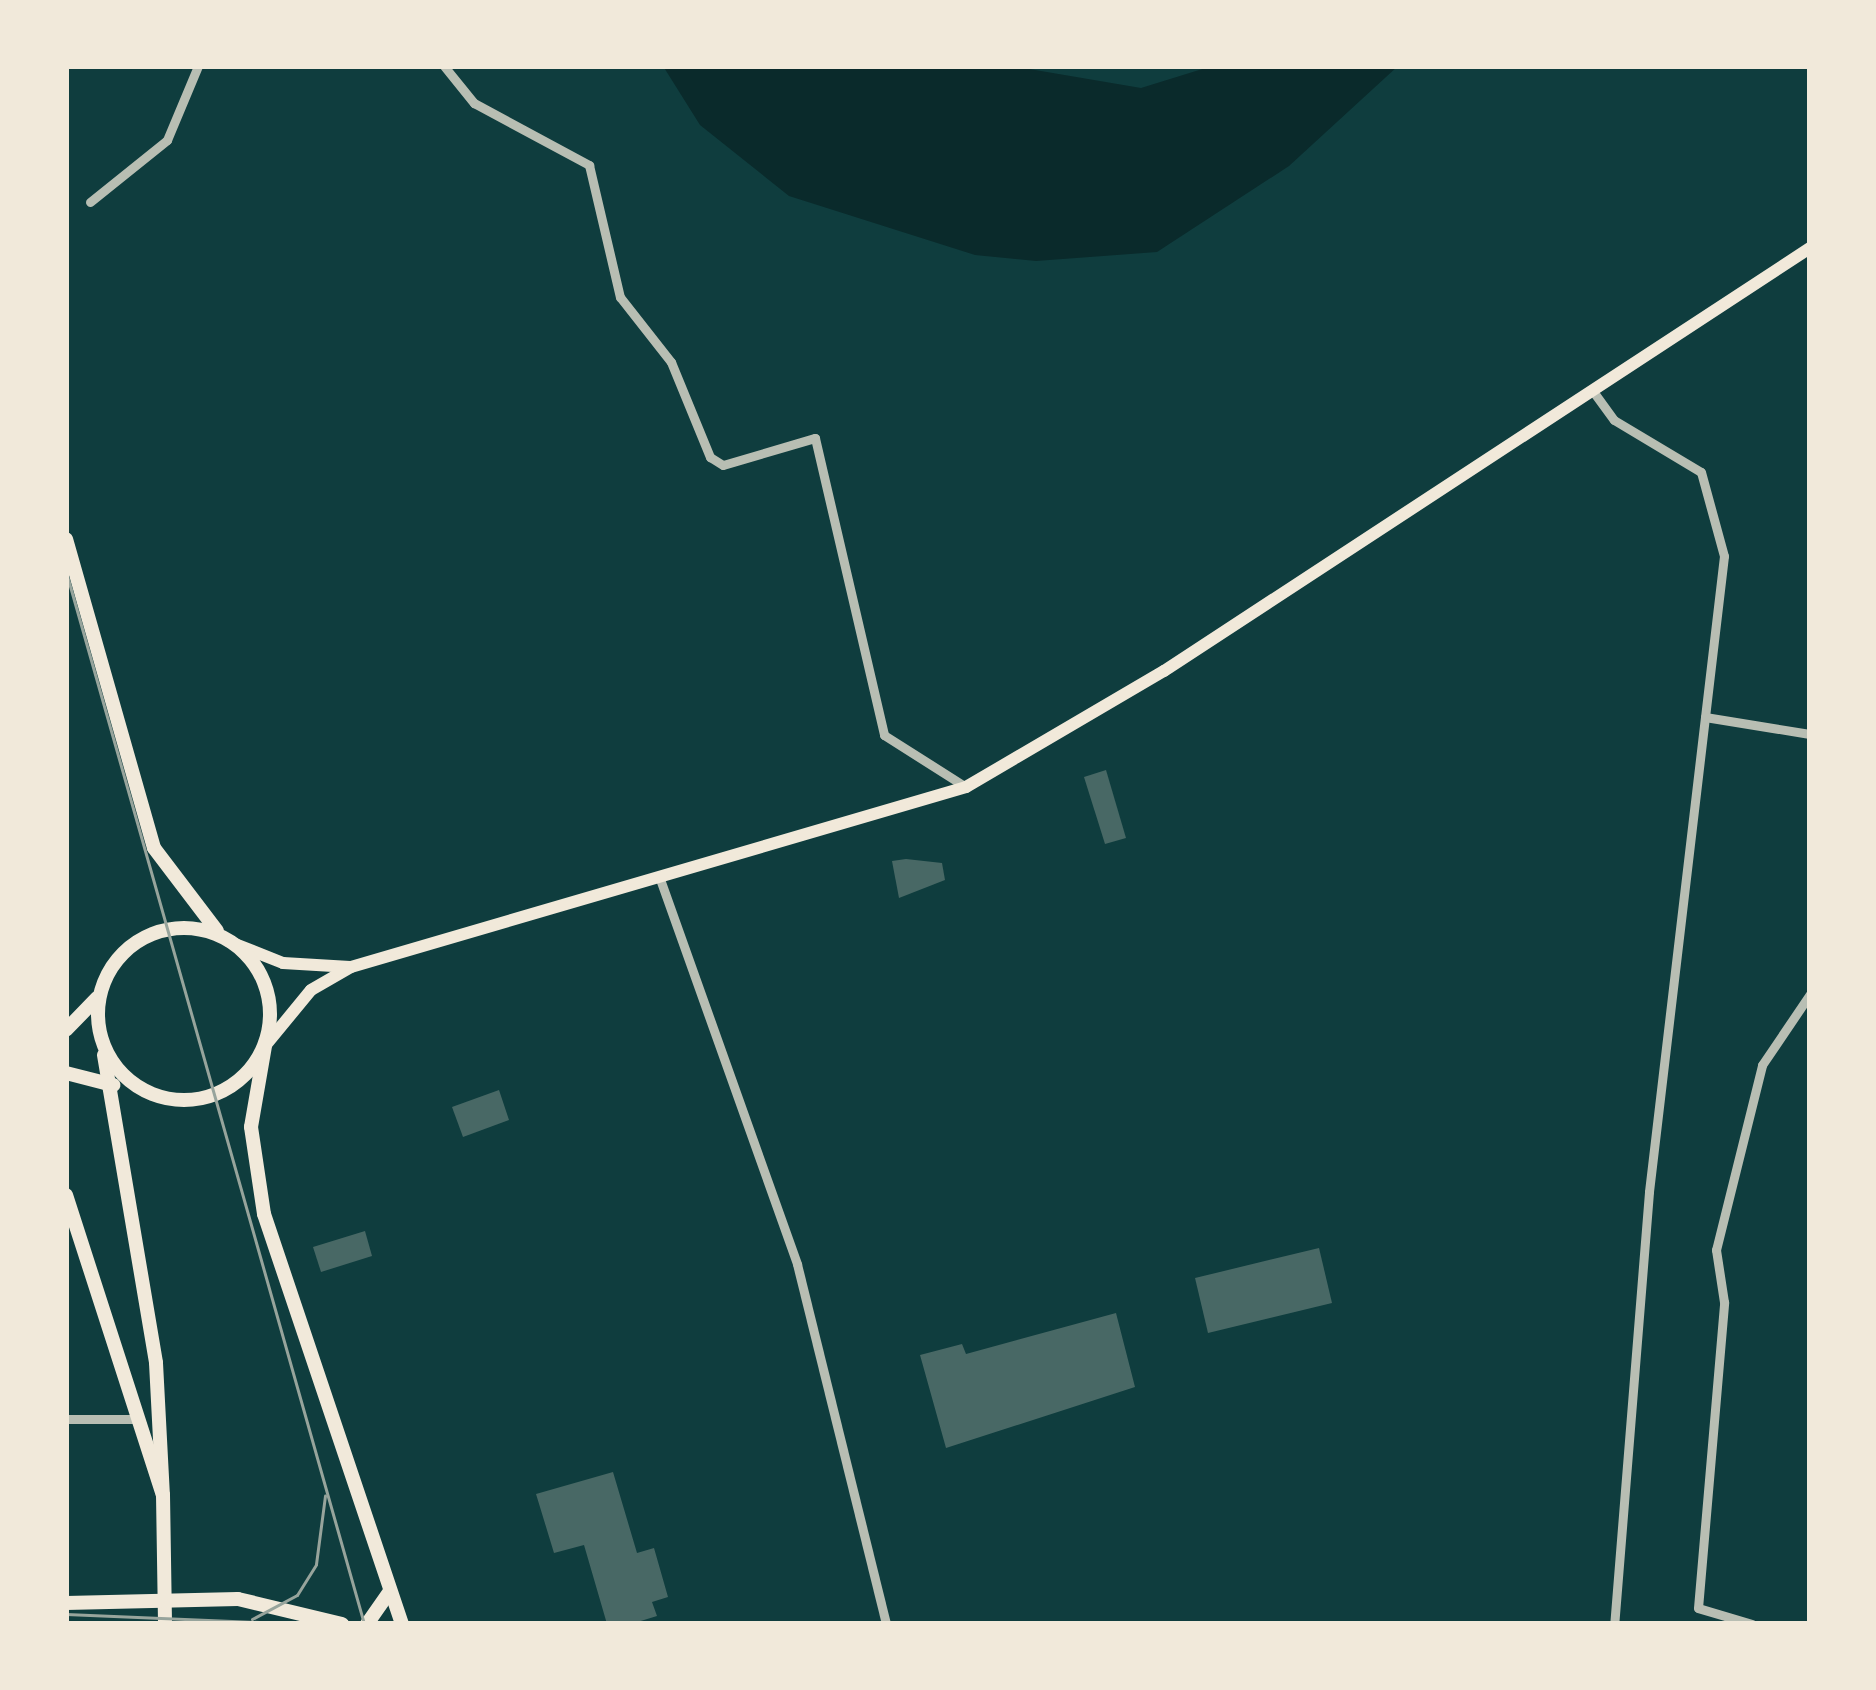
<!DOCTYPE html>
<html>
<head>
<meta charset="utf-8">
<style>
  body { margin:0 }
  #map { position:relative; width:1876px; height:1690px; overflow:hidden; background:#0f3d3e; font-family:"Open Sans",sans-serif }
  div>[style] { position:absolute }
  .water>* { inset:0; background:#0a2a2b }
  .building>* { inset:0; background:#486865 }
  .minor>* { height:9px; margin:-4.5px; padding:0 4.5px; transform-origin:4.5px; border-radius:4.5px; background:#b8beb3 }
  .secondary>* { height:12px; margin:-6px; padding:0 6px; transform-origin:6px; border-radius:6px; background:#f1e9da }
  .primary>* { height:14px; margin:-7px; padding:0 7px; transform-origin:7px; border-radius:7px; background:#f1e9da }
  .primary>.ring { margin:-7px; padding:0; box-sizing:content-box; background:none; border:14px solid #f1e9da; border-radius:50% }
  .tram>* { height:3px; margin:-1.5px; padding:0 1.5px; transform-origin:1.5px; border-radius:1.5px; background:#97a49c }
  span { translate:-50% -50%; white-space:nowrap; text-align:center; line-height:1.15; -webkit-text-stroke:12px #f1e9da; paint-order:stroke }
  .frame { position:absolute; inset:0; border:69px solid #f1e9da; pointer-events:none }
</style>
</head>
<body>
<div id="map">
  <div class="water">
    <i style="clip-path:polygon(663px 66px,1012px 66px,1141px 88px,1212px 66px,1398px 66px,1289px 166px,1157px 252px,1036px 261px,975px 255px,789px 196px,700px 125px)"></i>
  </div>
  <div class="building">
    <i style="clip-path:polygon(1106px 770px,1126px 838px,1105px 844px,1084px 777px)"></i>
    <i style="clip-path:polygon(906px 859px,942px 863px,945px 880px,899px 898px,892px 861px)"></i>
    <i style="clip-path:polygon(499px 1090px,509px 1120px,463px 1137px,452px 1107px)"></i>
    <i style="clip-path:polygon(365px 1231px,372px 1256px,321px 1272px,313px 1247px)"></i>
    <i style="clip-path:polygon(1319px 1248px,1332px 1303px,1208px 1333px,1195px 1278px)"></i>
    <i style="clip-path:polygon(1116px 1313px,1135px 1387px,946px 1448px,920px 1355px,962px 1344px,966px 1354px)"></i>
    <i style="clip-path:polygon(613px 1472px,637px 1553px,654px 1548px,668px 1597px,652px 1602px,657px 1616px,631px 1624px,607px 1624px,584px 1545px,554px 1553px,536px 1494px)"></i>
  </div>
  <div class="minor">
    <i style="left:444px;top:66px;width:48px;rotate:51deg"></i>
    <i style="left:474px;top:103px;width:131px;rotate:28.3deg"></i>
    <i style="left:589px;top:165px;width:136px;rotate:76.8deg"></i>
    <i style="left:620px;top:297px;width:83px;rotate:51.9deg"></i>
    <i style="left:671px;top:362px;width:103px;rotate:67.7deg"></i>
    <i style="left:710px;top:457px;width:15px;rotate:32deg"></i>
    <i style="left:723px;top:465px;width:96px;rotate:-16.4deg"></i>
    <i style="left:815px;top:438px;width:305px;rotate:76.9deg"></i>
    <i style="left:884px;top:735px;width:97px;rotate:32.4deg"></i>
    <i style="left:90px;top:202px;width:99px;rotate:-38.8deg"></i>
    <i style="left:167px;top:140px;width:80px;rotate:-67.3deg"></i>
    <i style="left:1595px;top:394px;width:32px;rotate:54deg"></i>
    <i style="left:1614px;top:420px;width:101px;rotate:30.9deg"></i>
    <i style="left:1701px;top:472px;width:87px;rotate:74.7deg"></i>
    <i style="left:1724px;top:556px;width:640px;rotate:96.73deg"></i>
    <i style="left:1649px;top:1192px;width:433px;rotate:94.6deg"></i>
    <i style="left:1705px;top:717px;width:106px;rotate:9.2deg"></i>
    <i style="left:660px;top:879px;width:409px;rotate:70.4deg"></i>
    <i style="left:797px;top:1264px;width:371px;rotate:76.1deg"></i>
    <i style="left:66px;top:1419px;width:72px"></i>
    <i style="left:1752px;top:1624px;width:56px;rotate:-163.5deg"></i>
    <i style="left:1698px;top:1608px;width:307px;rotate:-85.1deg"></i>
    <i style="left:1724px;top:1302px;width:53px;rotate:-98.7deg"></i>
    <i style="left:1716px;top:1250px;width:191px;rotate:-76deg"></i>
    <i style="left:1762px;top:1065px;width:86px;rotate:-55.9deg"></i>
  </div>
  <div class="secondary">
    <i style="left:230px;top:942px;width:57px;rotate:21.6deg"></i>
    <i style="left:283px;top:963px;width:67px;rotate:3.4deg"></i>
    <i style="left:265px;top:1046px;width:72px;rotate:-50.6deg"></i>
    <i style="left:311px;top:990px;width:46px;rotate:-29.9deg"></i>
    <i style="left:351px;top:967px;width:641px;rotate:-16.31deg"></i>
    <i style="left:966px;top:787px;width:229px;rotate:-30.4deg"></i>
    <i style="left:1164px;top:671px;width:772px;rotate:-33.22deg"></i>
  </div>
  <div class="primary">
    <i style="left:66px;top:539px;width:321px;rotate:74.1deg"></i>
    <i style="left:154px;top:848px;width:104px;rotate:52.8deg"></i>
    <i class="ring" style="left:98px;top:928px;width:158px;height:158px"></i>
    <i style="left:66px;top:1030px;width:45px;rotate:-45.9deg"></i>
    <i style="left:265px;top:1046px;width:82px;rotate:99.8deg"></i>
    <i style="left:251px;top:1127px;width:88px;rotate:81.5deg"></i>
    <i style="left:264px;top:1214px;width:433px;rotate:71.4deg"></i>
    <i style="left:104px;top:1055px;width:312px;rotate:80.4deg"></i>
    <i style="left:156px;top:1363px;width:132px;rotate:87deg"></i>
    <i style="left:66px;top:1073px;width:49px;rotate:14.3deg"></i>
    <i style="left:66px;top:1195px;width:315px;rotate:72.1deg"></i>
    <i style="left:163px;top:1495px;width:129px;rotate:89.1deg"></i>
    <i style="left:66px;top:1603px;width:172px;rotate:-1.3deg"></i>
    <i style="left:238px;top:1599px;width:107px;rotate:13.5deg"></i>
    <i style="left:367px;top:1624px;width:40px;rotate:-55.1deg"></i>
  </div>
  <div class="tram">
    <i style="left:66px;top:572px;width:1093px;rotate:74.18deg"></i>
    <i style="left:66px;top:1614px;width:239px;rotate:2.4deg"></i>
    <i style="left:252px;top:1619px;width:51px;rotate:-28.1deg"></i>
    <i style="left:297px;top:1595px;width:36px;rotate:-58deg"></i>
    <i style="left:316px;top:1564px;width:69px;rotate:-82.5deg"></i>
  </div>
  <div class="frame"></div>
</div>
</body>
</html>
